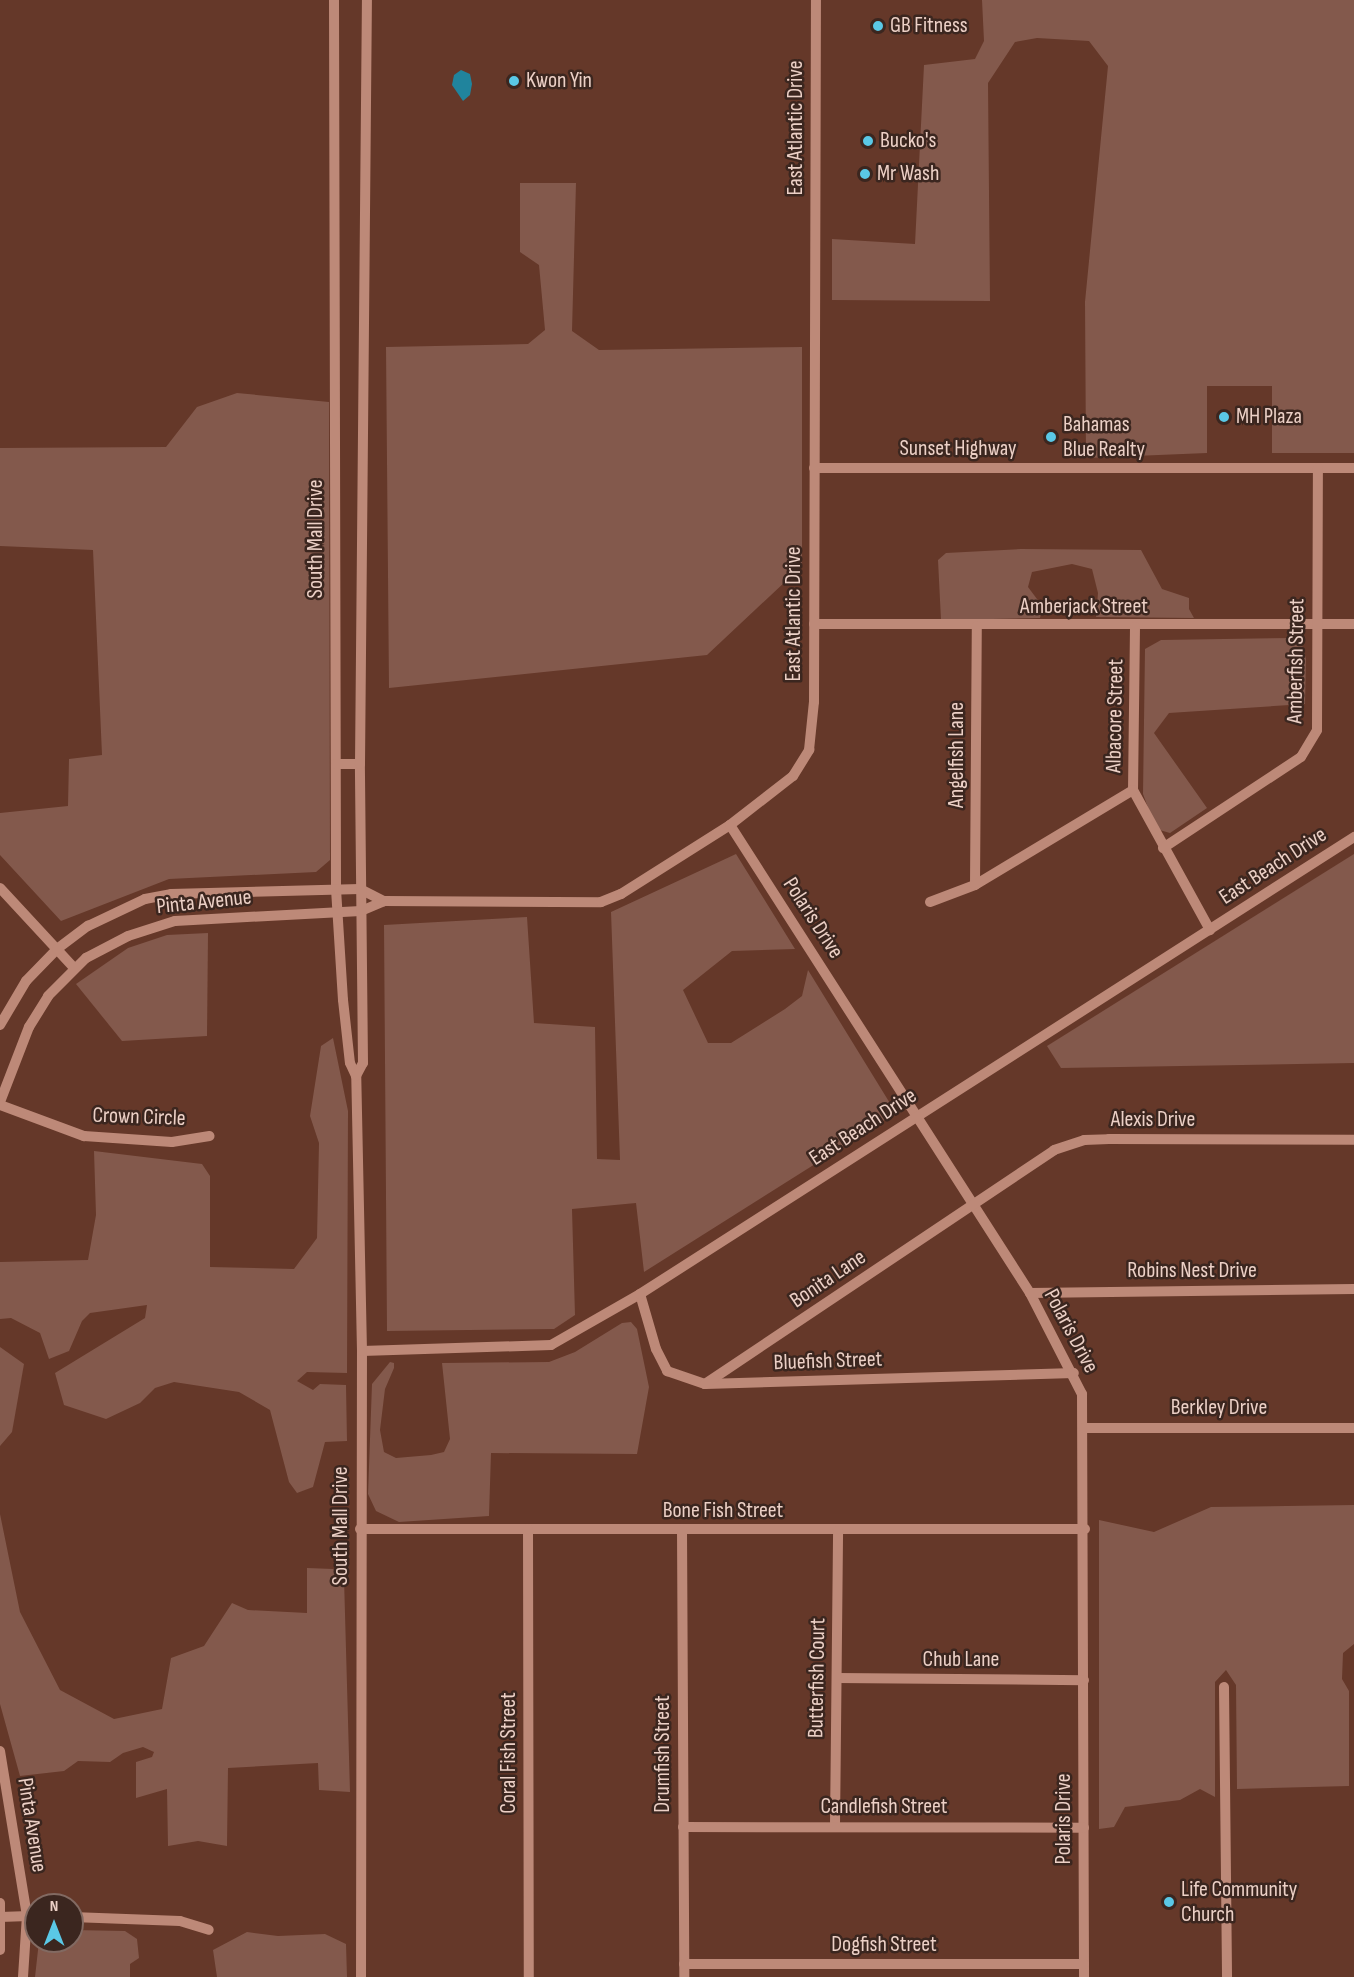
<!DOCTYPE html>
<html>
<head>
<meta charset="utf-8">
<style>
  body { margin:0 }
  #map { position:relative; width:1354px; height:1977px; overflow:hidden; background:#653829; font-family:"Sofia Sans Condensed",sans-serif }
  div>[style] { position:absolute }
  .green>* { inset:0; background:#83594c }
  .water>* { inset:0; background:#20849d }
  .minor>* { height:10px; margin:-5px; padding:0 5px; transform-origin:5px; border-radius:5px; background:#bd8978 }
  .dots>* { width:16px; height:16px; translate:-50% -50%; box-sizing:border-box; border:3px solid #3b261f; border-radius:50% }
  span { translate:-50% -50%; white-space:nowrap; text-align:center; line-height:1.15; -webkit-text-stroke:5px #3b261f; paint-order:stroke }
  .poi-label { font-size:22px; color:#ecd0c6 }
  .left { translate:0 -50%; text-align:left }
  .street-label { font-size:22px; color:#ecd0c6 }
  .north { position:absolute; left:24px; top:1893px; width:60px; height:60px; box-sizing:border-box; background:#3b261f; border:2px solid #826a62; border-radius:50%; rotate:0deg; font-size:16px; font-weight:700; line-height:24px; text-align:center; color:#ecd0c6 }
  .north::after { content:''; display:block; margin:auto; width:21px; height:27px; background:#5ac8e6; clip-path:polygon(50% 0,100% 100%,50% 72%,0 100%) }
</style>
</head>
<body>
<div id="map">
  <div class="green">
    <i style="clip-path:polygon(982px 0,1354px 0,1354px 453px,1272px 453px,1272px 386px,1207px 386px,1207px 453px,1086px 458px,1085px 302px,1108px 66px,1089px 41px,1037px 38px,1015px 42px,988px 83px,990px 301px,832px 300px,832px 239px,915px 244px,924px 65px,975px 59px,984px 41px)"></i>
    <i style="clip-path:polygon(520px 183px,576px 183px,572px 331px,599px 350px,802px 347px,802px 566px,707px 655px,389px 688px,386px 347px,528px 344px,545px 330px,539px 265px,520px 252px)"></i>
    <i style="clip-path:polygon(237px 393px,329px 402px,330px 860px,316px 872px,169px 879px,61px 921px,0 855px,0 813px,68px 806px,69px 759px,102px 755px,93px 550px,0 546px,0 448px,166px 447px,197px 407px)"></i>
    <i style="clip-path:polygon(1021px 549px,1141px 550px,1162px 589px,1189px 598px,1189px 609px,1194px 618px,1096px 617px,1098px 593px,1092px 569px,1072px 564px,1032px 572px,1028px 587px,1043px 607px,1040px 618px,941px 620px,938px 560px,946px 553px)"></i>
    <i style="clip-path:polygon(1294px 638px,1302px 645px,1306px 659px,1305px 704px,1169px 713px,1154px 733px,1207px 808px,1170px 833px,1156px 829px,1143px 794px,1145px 649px,1161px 640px)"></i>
    <i style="clip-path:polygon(736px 854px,795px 949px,732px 951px,683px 990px,708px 1043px,731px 1043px,785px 1009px,802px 996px,808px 970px,896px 1113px,644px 1272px,636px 1203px,572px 1209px,575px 1315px,554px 1329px,387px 1331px,384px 925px,527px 917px,534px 1023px,595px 1027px,597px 1159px,620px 1160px,611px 912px)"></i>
    <i style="clip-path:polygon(1354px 854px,1354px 1063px,1061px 1068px,1047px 1046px)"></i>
    <i style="clip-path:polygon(208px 933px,207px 1036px,122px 1041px,76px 984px,128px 948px,167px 935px)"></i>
    <i style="clip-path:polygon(333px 1038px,348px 1111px,347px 1373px,307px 1372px,297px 1381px,313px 1390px,320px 1384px,346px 1385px,347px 1441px,325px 1442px,313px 1487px,297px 1493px,289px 1482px,270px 1410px,239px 1392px,174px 1382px,155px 1388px,140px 1403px,106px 1419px,64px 1405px,55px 1373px,145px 1318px,147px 1305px,90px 1313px,82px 1321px,69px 1351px,49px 1359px,40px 1333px,11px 1318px,0 1319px,0 1262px,88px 1260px,96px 1215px,94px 1151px,202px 1164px,210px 1176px,210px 1267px,294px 1269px,317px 1238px,319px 1143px,310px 1116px,321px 1046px)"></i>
    <i style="clip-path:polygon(631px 1322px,637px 1329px,649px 1387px,637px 1454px,491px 1453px,489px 1516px,399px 1522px,376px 1511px,368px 1494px,372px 1384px,390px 1362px,394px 1363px,394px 1368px,385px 1389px,380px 1430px,384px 1452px,396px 1458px,431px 1455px,444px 1452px,450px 1439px,442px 1363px,549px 1362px,575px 1352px,622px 1323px)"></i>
    <i style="clip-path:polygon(0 1347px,24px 1364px,12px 1432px,0 1446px)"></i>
    <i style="clip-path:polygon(1354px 1505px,1354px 1644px,1343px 1653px,1342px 1679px,1349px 1691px,1349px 1786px,1237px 1789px,1236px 1685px,1226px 1670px,1215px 1682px,1215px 1797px,1200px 1789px,1180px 1800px,1125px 1807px,1114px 1827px,1099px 1829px,1099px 1520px,1154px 1532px,1211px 1507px)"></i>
    <i style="clip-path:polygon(0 1514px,20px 1612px,60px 1690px,114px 1719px,162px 1709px,171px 1658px,204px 1646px,232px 1603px,248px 1610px,307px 1613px,307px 1568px,333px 1569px,344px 1578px,350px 1792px,319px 1790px,318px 1763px,228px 1768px,227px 1846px,198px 1841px,168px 1846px,167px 1789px,136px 1798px,136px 1762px,152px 1757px,154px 1752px,143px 1747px,123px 1753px,110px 1762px,78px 1761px,64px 1771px,20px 1776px,0 1704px)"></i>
    <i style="clip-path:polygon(72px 1930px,125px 1931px,137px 1939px,139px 1958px,130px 1964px,130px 1977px,35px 1977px,39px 1941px,72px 1941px)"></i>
    <i style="clip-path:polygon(247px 1932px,278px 1936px,325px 1934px,346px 1944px,347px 1977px,217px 1977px,213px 1950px)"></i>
  </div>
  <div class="water">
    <i style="clip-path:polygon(461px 70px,470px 74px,472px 84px,470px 95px,463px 101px,452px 85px,454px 75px)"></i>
  </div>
  <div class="minor">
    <i style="left:334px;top:0;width:889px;rotate:89.87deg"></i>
    <i style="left:336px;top:889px;width:111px;rotate:86.4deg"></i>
    <i style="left:343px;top:1000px;width:63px;rotate:83.7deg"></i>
    <i style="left:350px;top:1063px;width:14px;rotate:65deg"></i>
    <i style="left:814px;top:468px;width:540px"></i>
    <i style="left:814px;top:624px;width:540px"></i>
    <i style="left:1135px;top:627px;width:163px;rotate:90.7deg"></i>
    <i style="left:1133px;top:790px;width:160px;rotate:61.2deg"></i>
    <i style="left:336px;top:764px;width:24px"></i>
    <i style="left:730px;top:825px;width:556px;rotate:57.34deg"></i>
    <i style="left:1030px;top:1293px;width:114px;rotate:62.8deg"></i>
    <i style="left:1082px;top:1394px;width:583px;rotate:89.8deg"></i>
    <i style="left:1163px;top:848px;width:165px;rotate:-33.4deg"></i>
    <i style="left:1301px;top:757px;width:31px;rotate:-59deg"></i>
    <i style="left:1317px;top:730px;width:262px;rotate:-89.8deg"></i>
    <i style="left:975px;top:885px;width:259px;rotate:-89.6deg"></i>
    <i style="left:0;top:888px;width:109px;rotate:47.2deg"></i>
    <i style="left:930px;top:902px;width:48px;rotate:-20.7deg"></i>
    <i style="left:975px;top:885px;width:184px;rotate:-31deg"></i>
    <i style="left:0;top:1025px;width:51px;rotate:-59.4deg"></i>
    <i style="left:26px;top:981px;width:45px;rotate:-45.9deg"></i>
    <i style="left:57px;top:949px;width:39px;rotate:-37deg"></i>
    <i style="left:88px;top:926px;width:63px;rotate:-25.3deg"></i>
    <i style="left:145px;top:899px;width:26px;rotate:-11deg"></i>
    <i style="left:171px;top:894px;width:189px;rotate:-1.5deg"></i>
    <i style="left:360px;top:889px;width:27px;rotate:27deg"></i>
    <i style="left:0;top:1102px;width:80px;rotate:-68.9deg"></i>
    <i style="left:29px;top:1027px;width:36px;rotate:-58deg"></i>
    <i style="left:48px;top:996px;width:54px;rotate:-45deg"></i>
    <i style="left:86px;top:958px;width:47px;rotate:-27.6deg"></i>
    <i style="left:128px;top:936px;width:49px;rotate:-17.7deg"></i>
    <i style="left:175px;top:921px;width:186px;rotate:-3.1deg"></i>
    <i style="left:361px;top:911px;width:25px;rotate:-23deg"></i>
    <i style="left:384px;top:901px;width:217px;rotate:0.3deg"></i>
    <i style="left:601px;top:902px;width:22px;rotate:-22deg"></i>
    <i style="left:621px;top:894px;width:129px;rotate:-32.3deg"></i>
    <i style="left:730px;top:825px;width:80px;rotate:-37.9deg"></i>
    <i style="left:793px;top:776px;width:31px;rotate:-58deg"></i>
    <i style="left:809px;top:750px;width:48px;rotate:-84.1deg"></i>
    <i style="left:814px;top:702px;width:702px;rotate:-89.84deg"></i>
    <i style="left:0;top:1105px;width:90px;rotate:20.3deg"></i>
    <i style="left:84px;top:1136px;width:88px;rotate:3.9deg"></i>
    <i style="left:172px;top:1142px;width:38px;rotate:-9deg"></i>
    <i style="left:1030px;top:1293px;width:324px;rotate:-0.7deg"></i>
    <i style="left:640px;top:1294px;width:57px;rotate:73.8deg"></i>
    <i style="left:656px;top:1349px;width:25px;rotate:63deg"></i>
    <i style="left:667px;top:1371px;width:40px;rotate:18.9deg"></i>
    <i style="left:705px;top:1384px;width:369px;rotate:-1.7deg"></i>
    <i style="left:362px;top:1351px;width:189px;rotate:-1.8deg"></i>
    <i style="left:551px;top:1345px;width:103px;rotate:-29.8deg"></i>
    <i style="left:640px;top:1294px;width:848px;rotate:-32.62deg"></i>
    <i style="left:705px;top:1384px;width:420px;rotate:-33.8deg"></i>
    <i style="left:1054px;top:1150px;width:32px;rotate:-18deg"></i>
    <i style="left:1084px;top:1140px;width:25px;rotate:-2deg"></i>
    <i style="left:1109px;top:1139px;width:245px;rotate:0.2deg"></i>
    <i style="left:1084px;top:1428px;width:270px"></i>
    <i style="left:360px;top:1529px;width:725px"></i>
    <i style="left:528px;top:1529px;width:448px;rotate:89.9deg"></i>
    <i style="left:682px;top:1530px;width:447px;rotate:89.7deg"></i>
    <i style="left:837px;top:1678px;width:247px;rotate:0.5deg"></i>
    <i style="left:1224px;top:1687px;width:290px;rotate:89.4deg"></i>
    <i style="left:0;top:1751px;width:166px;rotate:80.7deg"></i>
    <i style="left:27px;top:1915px;width:62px;rotate:93.7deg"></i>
    <i style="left:835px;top:1825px;width:294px;rotate:-89.4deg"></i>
    <i style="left:683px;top:1827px;width:401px;rotate:0.1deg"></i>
    <i style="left:0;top:1903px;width:47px;rotate:90deg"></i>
    <i style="left:0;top:1917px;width:36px;rotate:-2deg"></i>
    <i style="left:72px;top:1917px;width:108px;rotate:2.1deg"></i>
    <i style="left:180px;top:1921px;width:30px;rotate:17deg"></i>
    <i style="left:684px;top:1964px;width:400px"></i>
    <i style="left:361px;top:1977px;width:626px;rotate:-89.91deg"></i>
    <i style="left:362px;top:1351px;width:275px;rotate:-91.2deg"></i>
    <i style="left:356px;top:1076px;width:15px;rotate:-62deg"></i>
    <i style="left:363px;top:1063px;width:299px;rotate:-90.6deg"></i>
    <i style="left:360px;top:764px;width:764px;rotate:-89.48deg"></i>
  </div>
  <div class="dots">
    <i style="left:878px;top:26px;background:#5ac8e6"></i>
    <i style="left:514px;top:81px;background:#5ac8e6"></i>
    <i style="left:868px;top:141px;background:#5ac8e6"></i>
    <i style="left:865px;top:174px;background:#5ac8e6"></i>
    <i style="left:1224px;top:417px;background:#5ac8e6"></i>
    <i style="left:1051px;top:437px;background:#5ac8e6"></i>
    <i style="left:1169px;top:1902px;background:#5ac8e6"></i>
  </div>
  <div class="poi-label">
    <span class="left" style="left:890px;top:26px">GB Fitness</span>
    <span class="left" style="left:526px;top:81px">Kwon Yin</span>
    <span class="left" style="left:880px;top:141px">Bucko's</span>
    <span class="left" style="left:877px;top:174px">Mr Wash</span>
    <span class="left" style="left:1236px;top:417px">MH Plaza</span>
    <span class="left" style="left:1063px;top:437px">Bahamas<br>Blue Realty</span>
    <span class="left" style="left:1181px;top:1902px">Life Community<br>Church</span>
  </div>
  <div class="street-label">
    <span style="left:796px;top:128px;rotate:-90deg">East Atlantic Drive</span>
    <span style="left:958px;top:449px">Sunset Highway</span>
    <span style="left:316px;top:539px;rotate:-90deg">South Mall Drive</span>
    <span style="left:1084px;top:607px">Amberjack Street</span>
    <span style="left:794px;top:614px;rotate:-90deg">East Atlantic Drive</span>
    <span style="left:1296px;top:661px;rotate:-89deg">Amberfish Street</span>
    <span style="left:1115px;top:716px;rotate:-89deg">Albacore Street</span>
    <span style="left:957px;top:755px;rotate:-90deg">Angelfish Lane</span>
    <span style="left:1273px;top:866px;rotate:-33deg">East Beach Drive</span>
    <span style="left:204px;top:902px;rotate:-6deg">Pinta Avenue</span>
    <span style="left:813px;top:918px;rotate:57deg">Polaris Drive</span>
    <span style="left:139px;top:1117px;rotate:2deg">Crown Circle</span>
    <span style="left:1153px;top:1120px">Alexis Drive</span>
    <span style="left:863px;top:1127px;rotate:-33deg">East Beach Drive</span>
    <span style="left:1192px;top:1271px">Robins Nest Drive</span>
    <span style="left:828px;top:1279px;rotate:-34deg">Bonita Lane</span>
    <span style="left:1071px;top:1331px;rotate:62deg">Polaris Drive</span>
    <span style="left:828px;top:1361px;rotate:-2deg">Bluefish Street</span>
    <span style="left:1219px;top:1408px">Berkley Drive</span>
    <span style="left:723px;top:1511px">Bone Fish Street</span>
    <span style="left:341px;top:1526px;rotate:-90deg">South Mall Drive</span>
    <span style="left:961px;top:1660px">Chub Lane</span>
    <span style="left:817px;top:1678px;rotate:-89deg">Butterfish Court</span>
    <span style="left:509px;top:1753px;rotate:-90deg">Coral Fish Street</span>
    <span style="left:663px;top:1754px;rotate:-90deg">Drumfish Street</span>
    <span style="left:884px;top:1807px">Candlefish Street</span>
    <span style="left:1064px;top:1819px;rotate:-90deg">Polaris Drive</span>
    <span style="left:32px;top:1825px;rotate:81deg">Pinta Avenue</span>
    <span style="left:884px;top:1945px">Dogfish Street</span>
  </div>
  <div class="north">N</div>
</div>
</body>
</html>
